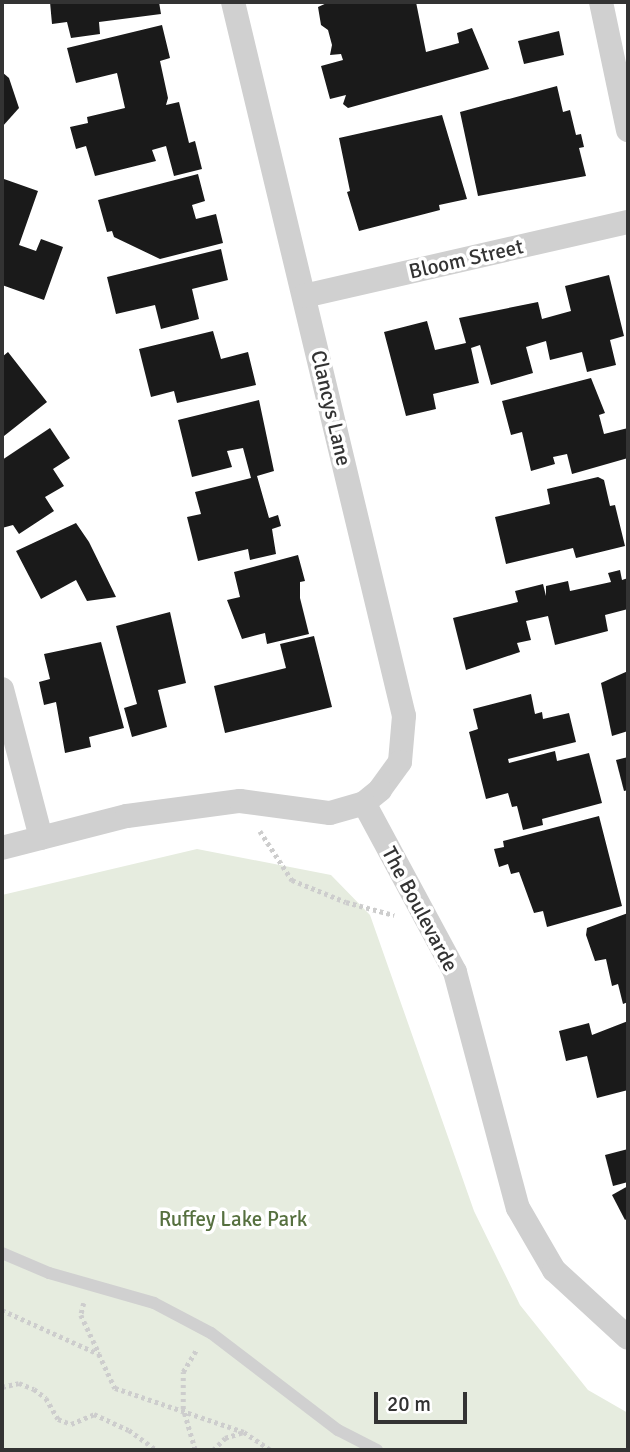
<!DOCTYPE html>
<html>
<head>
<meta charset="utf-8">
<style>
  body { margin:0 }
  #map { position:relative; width:630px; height:1452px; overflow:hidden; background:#fff; font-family:Signika,sans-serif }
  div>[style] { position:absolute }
  .green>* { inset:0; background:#e6ecdf }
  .building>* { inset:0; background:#1a1a1a }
  .path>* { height:4.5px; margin-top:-2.25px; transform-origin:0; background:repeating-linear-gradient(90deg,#cdcdcd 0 3.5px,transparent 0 7px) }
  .service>* { height:12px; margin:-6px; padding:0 6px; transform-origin:6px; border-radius:6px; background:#d0d0d0 }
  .minor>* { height:24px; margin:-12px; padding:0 12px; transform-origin:12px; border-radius:12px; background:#d0d0d0 }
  span { translate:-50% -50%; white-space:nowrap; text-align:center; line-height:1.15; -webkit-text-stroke:7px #fff; paint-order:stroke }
  .street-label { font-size:21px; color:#333 }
  .park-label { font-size:21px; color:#56703f }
  .frame { position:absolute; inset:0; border:4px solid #333; pointer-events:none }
  .scale { position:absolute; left:374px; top:1392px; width:93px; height:32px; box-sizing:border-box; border:4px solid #333; border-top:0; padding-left:9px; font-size:21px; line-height:24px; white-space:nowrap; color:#333; -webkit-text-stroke:5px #fff; paint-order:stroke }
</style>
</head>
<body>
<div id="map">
  <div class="green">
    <i style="clip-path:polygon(197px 849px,331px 875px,370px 915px,474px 1211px,520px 1305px,588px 1390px,628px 1413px,628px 1450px,2px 1450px,2px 895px)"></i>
  </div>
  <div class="building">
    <i style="clip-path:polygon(50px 2px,159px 2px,161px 14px,99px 22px,100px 34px,71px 38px,67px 22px,52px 24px)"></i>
    <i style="clip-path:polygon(416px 2px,426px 52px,459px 43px,457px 33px,472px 28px,489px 69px,348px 108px,343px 104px,346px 95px,330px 99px,321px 66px,343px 60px,341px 54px,330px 55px,332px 45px,328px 30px,321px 25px,318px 7px,329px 2px)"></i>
    <i style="clip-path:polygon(162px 25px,170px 58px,160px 61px,168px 98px,166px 105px,179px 102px,189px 143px,195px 141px,202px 169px,174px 176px,166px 146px,152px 150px,156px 161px,95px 176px,86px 146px,76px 149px,70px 127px,88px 123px,87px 117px,125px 108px,117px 73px,76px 83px,67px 48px)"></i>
    <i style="clip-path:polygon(559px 31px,564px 55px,524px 64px,518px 41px)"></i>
    <i style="clip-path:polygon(2px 72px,9px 78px,19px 108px,2px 127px)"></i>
    <i style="clip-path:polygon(557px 86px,563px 112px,570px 110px,576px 135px,581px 134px,584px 147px,579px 148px,586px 176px,478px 196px,460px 112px)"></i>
    <i style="clip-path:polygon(442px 115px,467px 199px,439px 205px,440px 210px,359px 231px,347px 192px,350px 191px,339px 138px)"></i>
    <i style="clip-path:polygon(198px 174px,205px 201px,192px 205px,196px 219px,216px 214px,223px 243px,160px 259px,114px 237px,112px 231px,107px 232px,98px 200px)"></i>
    <i style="clip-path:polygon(4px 179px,38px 191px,19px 245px,36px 251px,41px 239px,63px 247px,44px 300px,2px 285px)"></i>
    <i style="clip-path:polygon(221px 249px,228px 280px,192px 289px,199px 319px,161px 329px,155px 305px,116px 314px,107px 277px)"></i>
    <i style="clip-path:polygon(609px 275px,624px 336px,610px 340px,616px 365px,587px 372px,582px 352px,550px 360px,546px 341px,526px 347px,533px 373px,491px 385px,480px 345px,471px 348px,479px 383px,433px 394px,436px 409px,406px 416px,384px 332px,427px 321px,435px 350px,466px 343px,459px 318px,538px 302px,542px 319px,571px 311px,565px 286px)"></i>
    <i style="clip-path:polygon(213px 331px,221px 359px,248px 352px,256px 385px,177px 403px,174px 391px,151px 397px,139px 349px)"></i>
    <i style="clip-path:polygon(8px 352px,47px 402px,4px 436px,2px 443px,2px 357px)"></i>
    <i style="clip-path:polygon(591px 378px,605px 413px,599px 415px,604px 434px,628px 428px,628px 458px,572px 474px,567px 454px,553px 457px,555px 464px,531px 471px,522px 432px,511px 435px,502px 401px)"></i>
    <i style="clip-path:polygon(259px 400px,274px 471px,257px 476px,269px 518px,278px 515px,281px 526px,272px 529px,276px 554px,250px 560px,248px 549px,198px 561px,187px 517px,201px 514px,195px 492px,251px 478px,243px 448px,227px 451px,232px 467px,192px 477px,178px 420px)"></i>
    <i style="clip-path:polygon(50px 428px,70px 458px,53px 469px,64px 486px,45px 497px,54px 511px,19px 534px,13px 525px,2px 528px,2px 460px)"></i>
    <i style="clip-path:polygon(598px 477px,604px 480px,610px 506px,615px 505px,625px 546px,576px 558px,573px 548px,506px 564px,495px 517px,550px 504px,547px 489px)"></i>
    <i style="clip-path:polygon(76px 523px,89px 542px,116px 597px,87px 601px,76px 580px,41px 599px,16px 551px)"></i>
    <i style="clip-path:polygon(298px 555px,305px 581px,300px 582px,300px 598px,309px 634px,267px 644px,265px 633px,242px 639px,227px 600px,240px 597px,234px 572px)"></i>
    <i style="clip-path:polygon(620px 570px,622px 580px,628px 578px,628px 609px,605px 615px,608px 631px,555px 645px,548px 616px,526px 621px,531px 640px,517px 643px,520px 652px,466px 670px,453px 618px,518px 602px,515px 591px,543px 584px,546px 596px,546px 586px,568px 581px,570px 591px,611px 582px,608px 573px)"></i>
    <i style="clip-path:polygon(170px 612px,186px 683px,158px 690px,167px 727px,132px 737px,124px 708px,137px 704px,116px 626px)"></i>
    <i style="clip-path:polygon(314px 636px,332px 707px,225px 733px,214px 686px,286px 668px,280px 644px)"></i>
    <i style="clip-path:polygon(101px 642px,124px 728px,89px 737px,91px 747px,65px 753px,56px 702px,44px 705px,39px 682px,50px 679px,44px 654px)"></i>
    <i style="clip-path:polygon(628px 671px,628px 731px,612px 736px,601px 683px)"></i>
    <i style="clip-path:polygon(531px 694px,535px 714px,542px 712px,543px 719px,569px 713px,576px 742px,508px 759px,509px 763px,555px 751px,557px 761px,589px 753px,602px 803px,542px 819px,543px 825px,523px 830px,517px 806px,512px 807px,508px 793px,486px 799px,469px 732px,478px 729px,473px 709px)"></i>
    <i style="clip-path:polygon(628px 757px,628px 790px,624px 791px,616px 760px)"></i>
    <i style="clip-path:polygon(599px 816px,622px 906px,547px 927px,543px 911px,534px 913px,519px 872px,511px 874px,508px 864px,499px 867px,494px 849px,504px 847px,503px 841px)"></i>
    <i style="clip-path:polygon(628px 913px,628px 1002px,623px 1004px,618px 984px,612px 986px,606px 959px,595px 961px,586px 935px,587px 928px)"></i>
    <i style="clip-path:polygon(628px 1021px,628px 1090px,597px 1098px,587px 1056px,566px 1061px,559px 1031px,589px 1023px,592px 1035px)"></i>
    <i style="clip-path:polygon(628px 1149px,628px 1182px,613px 1186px,605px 1155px)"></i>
    <i style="clip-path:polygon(628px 1186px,628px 1218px,625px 1220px,612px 1195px)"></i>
  </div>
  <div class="path">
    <i style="left:260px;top:831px;width:59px;rotate:56.9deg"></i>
    <i style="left:292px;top:880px;width:58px;rotate:22.2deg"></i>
    <i style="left:346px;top:902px;width:50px;rotate:15.2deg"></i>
    <i style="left:84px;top:1303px;width:12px;rotate:104deg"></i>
    <i style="left:81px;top:1315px;width:42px;rotate:64.7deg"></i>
    <i style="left:2px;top:1310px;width:107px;rotate:24.4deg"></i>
    <i style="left:99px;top:1354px;width:38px;rotate:65deg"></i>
    <i style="left:115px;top:1388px;width:136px;rotate:18.8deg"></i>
    <i style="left:244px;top:1432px;width:32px;rotate:34deg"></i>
    <i style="left:2px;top:1387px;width:17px;rotate:-13deg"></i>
    <i style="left:19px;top:1383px;width:16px;rotate:22deg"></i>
    <i style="left:34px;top:1389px;width:15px;rotate:37deg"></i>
    <i style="left:46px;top:1398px;width:24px;rotate:60deg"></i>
    <i style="left:58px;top:1419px;width:14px;rotate:21deg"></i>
    <i style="left:71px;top:1424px;width:25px;rotate:-23deg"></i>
    <i style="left:94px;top:1414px;width:38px;rotate:25deg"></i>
    <i style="left:129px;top:1430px;width:34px;rotate:36deg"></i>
    <i style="left:195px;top:1450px;width:43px;rotate:-106.3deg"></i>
    <i style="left:183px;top:1409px;width:37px;rotate:-90deg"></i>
    <i style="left:183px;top:1372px;width:27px;rotate:-59deg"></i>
    <i style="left:213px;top:1450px;width:17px;rotate:-45deg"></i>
    <i style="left:225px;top:1438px;width:20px;rotate:-18deg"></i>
  </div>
  <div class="service">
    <i style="left:2px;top:1253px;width:51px;rotate:23.1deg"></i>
    <i style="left:49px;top:1273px;width:109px;rotate:15.9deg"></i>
    <i style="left:154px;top:1303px;width:64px;rotate:27.8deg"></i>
    <i style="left:211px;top:1333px;width:160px;rotate:37.4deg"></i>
    <i style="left:338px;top:1430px;width:44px;rotate:27.1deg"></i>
  </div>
  <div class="minor">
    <i style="left:233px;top:2px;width:734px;rotate:76.53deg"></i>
    <i style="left:404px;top:716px;width:46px;rotate:95deg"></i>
    <i style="left:400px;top:762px;width:34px;rotate:126deg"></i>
    <i style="left:380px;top:790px;width:21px;rotate:141deg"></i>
    <i style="left:601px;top:2px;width:131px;rotate:78.1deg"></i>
    <i style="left:304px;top:296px;width:332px;rotate:-12.9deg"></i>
    <i style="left:2px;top:689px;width:154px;rotate:75.3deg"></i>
    <i style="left:2px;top:848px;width:129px;rotate:-14.4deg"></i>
    <i style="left:127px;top:816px;width:114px;rotate:-7.6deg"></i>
    <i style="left:240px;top:801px;width:91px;rotate:7.6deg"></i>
    <i style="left:330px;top:813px;width:35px;rotate:-16deg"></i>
    <i style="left:364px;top:803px;width:192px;rotate:61.7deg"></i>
    <i style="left:455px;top:972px;width:244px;rotate:75.1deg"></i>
    <i style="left:518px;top:1208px;width:72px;rotate:59.9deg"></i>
    <i style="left:554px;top:1270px;width:100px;rotate:42.6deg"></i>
  </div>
  <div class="street-label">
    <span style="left:466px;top:259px;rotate:-13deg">Bloom Street</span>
    <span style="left:331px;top:408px;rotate:77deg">Clancys Lane</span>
    <span style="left:420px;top:909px;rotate:62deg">The Boulevarde</span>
  </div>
  <div class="park-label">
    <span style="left:233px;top:1219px">Ruffey Lake Park</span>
  </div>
  <div class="frame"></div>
  <div class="scale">20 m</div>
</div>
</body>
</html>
